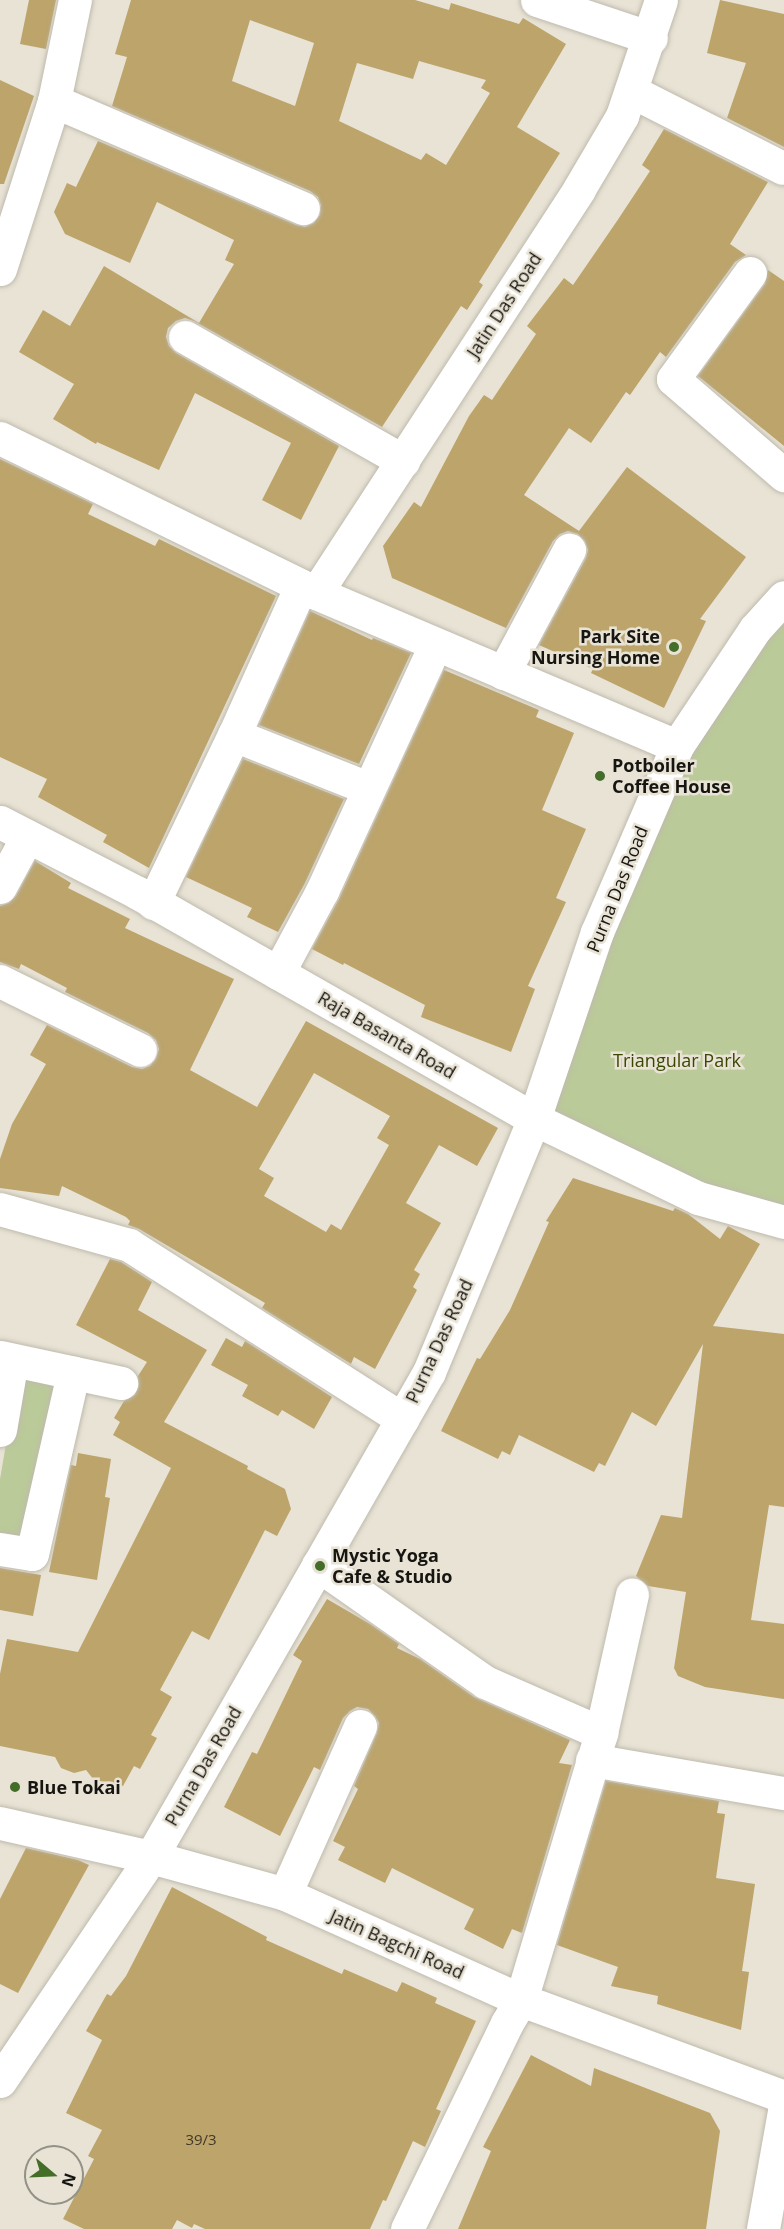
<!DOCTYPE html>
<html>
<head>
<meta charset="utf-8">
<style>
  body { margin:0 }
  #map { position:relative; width:784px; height:2229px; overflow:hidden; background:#e8e3d5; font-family:"Open Sans",sans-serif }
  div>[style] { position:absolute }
  .green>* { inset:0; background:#bbca99 }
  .building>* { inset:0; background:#bca46b }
  .roads { filter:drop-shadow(0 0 2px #bfbaad) drop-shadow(0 0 2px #bfbaad) }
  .minor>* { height:33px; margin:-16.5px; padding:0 16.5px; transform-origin:16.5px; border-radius:16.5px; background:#fff }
  .major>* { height:33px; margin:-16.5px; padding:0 16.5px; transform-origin:16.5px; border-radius:16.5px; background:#fff }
  .dots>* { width:16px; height:16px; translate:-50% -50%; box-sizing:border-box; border:3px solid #e8e3d5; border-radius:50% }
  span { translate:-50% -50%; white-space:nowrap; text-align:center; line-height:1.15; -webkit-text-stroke:5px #e8e3d5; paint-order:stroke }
  .number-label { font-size:15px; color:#403928 }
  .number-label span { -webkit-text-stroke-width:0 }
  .street-label { font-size:18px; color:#171511 }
  .poi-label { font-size:18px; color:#171511; font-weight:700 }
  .right { translate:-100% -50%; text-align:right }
  .left { translate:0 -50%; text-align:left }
  .park-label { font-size:18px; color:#3a4702 }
  .north { position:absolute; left:24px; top:2145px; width:60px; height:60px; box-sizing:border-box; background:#e8e3d5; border:2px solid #949187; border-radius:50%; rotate:109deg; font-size:16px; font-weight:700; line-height:24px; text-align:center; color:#171511 }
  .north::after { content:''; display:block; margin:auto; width:21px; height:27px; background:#436d29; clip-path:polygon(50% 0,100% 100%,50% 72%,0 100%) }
</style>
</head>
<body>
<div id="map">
  <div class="green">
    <i style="clip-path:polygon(784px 610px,784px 1224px,544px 1117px,610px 929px,686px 752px)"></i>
    <i style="clip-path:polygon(19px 1369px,68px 1379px,29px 1547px,0 1542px,0 1479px)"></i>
  </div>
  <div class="building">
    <i style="clip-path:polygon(29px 0,56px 0,46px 49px,20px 44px)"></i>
    <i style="clip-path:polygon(evenodd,131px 0,415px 0,449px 10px,451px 3px,519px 24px,523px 18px,566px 44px,517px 127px,560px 153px,479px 282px,483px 285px,467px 310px,461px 306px,382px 427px,194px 321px,185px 318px,176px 321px,168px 328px,166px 337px,169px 346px,176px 353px,339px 446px,301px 520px,262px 500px,291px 443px,195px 393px,159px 470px,97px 442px,96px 444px,53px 419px,74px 384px,19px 352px,43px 310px,70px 326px,104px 266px,199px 323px,234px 264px,225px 260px,234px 240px,157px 202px,130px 263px,65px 234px,54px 212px,67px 183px,76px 187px,98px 141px,296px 225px,305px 227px,314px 223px,320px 215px,321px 205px,318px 197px,310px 191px,112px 106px,127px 57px,115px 54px,131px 0,250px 20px,314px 43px,295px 106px,232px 81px,250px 20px,131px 0,419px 61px,486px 80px,481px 88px,490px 93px,446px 165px,426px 153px,421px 160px,339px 121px,357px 63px,413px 79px,419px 61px)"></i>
    <i style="clip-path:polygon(720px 0,784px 14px,784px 147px,727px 118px,746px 63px,707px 53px)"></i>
    <i style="clip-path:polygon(0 80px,34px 96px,4px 184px,0 184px)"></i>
    <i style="clip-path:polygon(664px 129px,768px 182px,730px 244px,746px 255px,735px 262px,666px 357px,660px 352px,630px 395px,626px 392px,591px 443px,569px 428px,524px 495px,579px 531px,627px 467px,746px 557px,700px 619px,706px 621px,664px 708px,591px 673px,593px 669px,539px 645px,586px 558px,588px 550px,585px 541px,578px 534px,568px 531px,560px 534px,553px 541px,506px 628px,392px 578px,383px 546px,414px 502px,421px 507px,469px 416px,484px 395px,492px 400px,536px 334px,527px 326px,564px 278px,573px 285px,617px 221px,650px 171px,642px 165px)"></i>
    <i style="clip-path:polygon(768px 270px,784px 281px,784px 446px,698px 376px,765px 284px)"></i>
    <i style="clip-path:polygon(0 459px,93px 504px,88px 514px,155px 546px,159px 539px,276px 596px,149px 868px,103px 842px,107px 835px,38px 797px,47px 779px,0 757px)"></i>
    <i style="clip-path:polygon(310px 611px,372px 640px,373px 638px,411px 653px,359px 764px,259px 725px)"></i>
    <i style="clip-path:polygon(444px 670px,539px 710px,536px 717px,574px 733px,542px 810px,586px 829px,556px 898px,566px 902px,528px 986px,535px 989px,511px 1052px,421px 1017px,425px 1005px,344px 963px,343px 965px,312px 949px,339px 899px)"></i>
    <i style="clip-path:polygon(243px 759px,344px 799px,305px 883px,278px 932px,247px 917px,252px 908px,186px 877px)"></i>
    <i style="clip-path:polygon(evenodd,35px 861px,71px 883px,68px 888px,130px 919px,125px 928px,234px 979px,190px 1070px,257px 1107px,306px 1021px,498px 1128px,477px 1166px,439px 1145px,406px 1203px,441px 1223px,414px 1270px,420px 1274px,413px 1287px,417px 1290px,375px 1369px,354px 1357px,351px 1364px,262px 1308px,265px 1303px,139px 1229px,128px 1225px,130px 1221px,126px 1217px,62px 1186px,59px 1196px,0 1188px,0 1159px,12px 1124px,46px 1064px,30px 1055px,47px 1025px,132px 1067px,142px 1069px,150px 1066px,156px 1059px,159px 1049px,156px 1040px,148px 1033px,65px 992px,67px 988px,21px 964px,19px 969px,0 962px,0 906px,9px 903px,16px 896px,35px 861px,314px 1073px,390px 1116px,377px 1138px,389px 1145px,341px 1230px,331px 1224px,326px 1232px,264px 1196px,274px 1178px,259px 1169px,314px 1073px)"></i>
    <i style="clip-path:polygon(573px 1178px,673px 1211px,675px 1208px,688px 1214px,720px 1239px,728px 1226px,760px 1244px,713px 1326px,784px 1334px,784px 1507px,769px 1505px,751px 1620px,784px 1624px,784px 1699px,705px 1687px,678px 1676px,674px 1668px,686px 1592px,648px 1586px,636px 1576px,661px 1515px,682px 1518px,703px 1344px,656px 1426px,632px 1412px,605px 1466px,599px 1463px,594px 1472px,519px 1435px,510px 1455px,502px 1451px,498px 1459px,441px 1431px,477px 1358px,480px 1359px,510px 1310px,549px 1222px,546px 1221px)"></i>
    <i style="clip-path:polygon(110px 1259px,121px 1262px,152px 1282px,138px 1310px,207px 1350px,164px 1422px,248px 1466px,247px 1469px,285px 1489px,291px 1509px,277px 1536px,265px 1530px,209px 1640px,192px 1631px,160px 1690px,172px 1697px,151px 1735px,157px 1738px,140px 1769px,134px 1766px,123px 1786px,94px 1780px,86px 1770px,74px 1773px,61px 1768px,55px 1757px,0 1746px,0 1674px,7px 1639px,78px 1652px,171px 1468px,113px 1435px,120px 1422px,114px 1418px,124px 1401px,135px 1395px,139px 1386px,138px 1376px,147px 1362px,76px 1325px)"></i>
    <i style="clip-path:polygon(226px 1338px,242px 1347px,245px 1341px,332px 1397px,314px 1429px,282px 1410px,278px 1416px,242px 1396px,248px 1385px,211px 1365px)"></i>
    <i style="clip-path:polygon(78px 1453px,111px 1459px,105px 1497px,110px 1498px,97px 1580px,49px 1572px,71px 1465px,76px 1466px)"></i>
    <i style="clip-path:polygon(0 1568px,41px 1575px,33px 1616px,0 1610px)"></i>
    <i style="clip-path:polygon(327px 1599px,370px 1624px,399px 1644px,397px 1648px,420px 1659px,474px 1697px,570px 1740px,559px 1763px,572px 1765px,522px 1933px,512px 1929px,503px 1949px,464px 1929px,474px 1909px,392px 1868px,385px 1883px,338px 1860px,345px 1847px,333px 1841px,358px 1789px,354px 1786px,377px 1733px,379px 1723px,375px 1716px,368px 1709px,357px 1707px,350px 1711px,343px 1718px,320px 1770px,314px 1767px,280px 1836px,224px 1807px,252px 1752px,257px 1754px,302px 1661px,293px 1655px)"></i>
    <i style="clip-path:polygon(606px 1781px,719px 1801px,717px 1813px,725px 1814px,716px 1878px,755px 1884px,742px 1971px,749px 1972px,741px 2030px,657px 2004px,658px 1996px,611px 1986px,618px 1967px,557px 1945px)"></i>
    <i style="clip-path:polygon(26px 1848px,78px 1860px,89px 1865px,18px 1993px,0 1984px,0 1899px)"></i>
    <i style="clip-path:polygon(172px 1887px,267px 1937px,266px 1940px,342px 1974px,344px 1969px,397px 1992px,402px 1982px,437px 1998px,435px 2003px,476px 2021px,436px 2109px,441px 2111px,425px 2147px,413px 2141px,386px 2201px,383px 2200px,370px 2229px,205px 2229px,194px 2224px,192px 2228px,177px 2220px,172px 2229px,84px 2229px,63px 2219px,94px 2159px,88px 2156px,102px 2130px,66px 2113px,102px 2040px,86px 2031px,107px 1994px,111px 1996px,126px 1976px)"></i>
    <i style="clip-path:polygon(531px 2055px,591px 2086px,594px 2068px,710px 2113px,720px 2131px,706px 2229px,458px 2229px,491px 2151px,483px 2147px)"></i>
  </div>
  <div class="roads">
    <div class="minor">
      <i style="left:537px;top:0;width:120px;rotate:18.4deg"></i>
      <i style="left:631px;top:91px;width:170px;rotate:26.9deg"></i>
      <i style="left:54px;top:101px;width:271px;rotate:23.3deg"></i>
      <i style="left:0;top:269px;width:176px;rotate:-72.2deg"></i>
      <i style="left:54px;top:101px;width:103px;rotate:-78.3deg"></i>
      <i style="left:750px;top:273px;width:131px;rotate:126deg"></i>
      <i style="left:673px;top:379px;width:147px;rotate:40.9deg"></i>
      <i style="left:185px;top:337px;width:251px;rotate:29.6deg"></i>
      <i style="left:0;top:438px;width:352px;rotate:26.1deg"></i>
      <i style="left:316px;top:593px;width:392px;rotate:23deg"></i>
      <i style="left:316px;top:593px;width:482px;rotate:-56.9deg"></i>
      <i style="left:579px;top:189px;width:85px;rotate:-59.5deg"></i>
      <i style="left:622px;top:116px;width:122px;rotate:-71.4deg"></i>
      <i style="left:503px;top:673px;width:140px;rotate:-61.8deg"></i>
      <i style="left:234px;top:735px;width:144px;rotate:21.6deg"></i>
      <i style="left:0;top:822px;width:155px;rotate:27.2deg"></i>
      <i style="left:138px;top:893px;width:456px;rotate:29.7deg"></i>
      <i style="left:534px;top:1119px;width:182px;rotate:25.7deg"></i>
      <i style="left:698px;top:1198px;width:89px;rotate:15.6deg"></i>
      <i style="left:0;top:887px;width:57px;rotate:-61.6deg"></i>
      <i style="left:153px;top:903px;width:187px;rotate:-64.3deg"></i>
      <i style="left:234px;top:735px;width:163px;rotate:-65.8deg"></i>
      <i style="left:278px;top:973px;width:93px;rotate:-61.8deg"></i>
      <i style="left:322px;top:891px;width:271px;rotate:-65.3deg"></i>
      <i style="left:0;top:981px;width:156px;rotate:26.2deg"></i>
      <i style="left:0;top:1209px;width:134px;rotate:15.6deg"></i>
      <i style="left:129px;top:1245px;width:324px;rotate:32.5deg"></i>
      <i style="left:0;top:1357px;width:124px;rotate:12.1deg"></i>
      <i style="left:0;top:1430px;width:71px;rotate:-80.3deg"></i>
      <i style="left:0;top:1549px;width:32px;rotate:9deg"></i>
      <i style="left:32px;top:1554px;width:186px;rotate:-77.2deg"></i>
      <i style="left:318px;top:1565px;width:204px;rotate:35deg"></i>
      <i style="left:485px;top:1682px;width:127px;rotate:23.7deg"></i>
      <i style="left:592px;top:1760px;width:195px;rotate:9.8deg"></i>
      <i style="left:0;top:1823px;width:155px;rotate:12.7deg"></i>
      <i style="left:151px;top:1857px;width:139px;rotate:15.4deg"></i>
      <i style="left:285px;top:1894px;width:259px;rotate:24.2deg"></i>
      <i style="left:521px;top:2000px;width:280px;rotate:20.2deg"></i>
      <i style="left:285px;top:1894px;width:184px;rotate:-65.9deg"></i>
      <i style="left:0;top:2081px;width:270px;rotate:-56deg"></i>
      <i style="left:151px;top:1857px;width:559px;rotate:-60.18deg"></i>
      <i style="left:429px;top:1372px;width:274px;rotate:-67.5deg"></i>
      <i style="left:534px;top:1119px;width:197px;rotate:-71.4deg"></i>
      <i style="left:597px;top:932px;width:202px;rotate:-66.7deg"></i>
      <i style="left:677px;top:746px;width:141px;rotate:-56.3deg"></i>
      <i style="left:755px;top:629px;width:43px;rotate:-47.8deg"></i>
      <i style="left:407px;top:2229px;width:229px;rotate:-64.1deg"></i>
      <i style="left:507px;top:2023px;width:27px;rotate:-59deg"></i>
      <i style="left:521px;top:2000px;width:279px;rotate:-73.3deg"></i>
      <i style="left:601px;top:1733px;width:142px;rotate:-77.4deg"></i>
    </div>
    <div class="major">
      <i style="left:763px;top:2229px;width:120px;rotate:-79.9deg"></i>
    </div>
  </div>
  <div class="dots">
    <i style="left:674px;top:647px;background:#436d29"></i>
    <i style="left:600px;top:776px;background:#436d29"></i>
    <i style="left:320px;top:1566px;background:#436d29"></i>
    <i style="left:15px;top:1787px;background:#436d29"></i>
  </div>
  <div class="number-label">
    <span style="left:201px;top:2140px">39/3</span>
  </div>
  <div class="street-label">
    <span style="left:504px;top:305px;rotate:-57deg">Jatin Das Road</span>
    <span style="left:617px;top:889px;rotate:-68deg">Purna Das Road</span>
    <span style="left:387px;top:1035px;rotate:30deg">Raja Basanta Road</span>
    <span style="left:439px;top:1341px;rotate:-65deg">Purna Das Road</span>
    <span style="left:203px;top:1766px;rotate:-60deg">Purna Das Road</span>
    <span style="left:397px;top:1944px;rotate:24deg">Jatin Bagchi Road</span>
  </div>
  <div class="poi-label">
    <span class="right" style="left:660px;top:647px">Park Site<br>Nursing Home</span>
    <span class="left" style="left:612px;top:776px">Potboiler<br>Coffee House</span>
    <span class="left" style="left:332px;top:1566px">Mystic Yoga<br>Cafe &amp; Studio</span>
    <span class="left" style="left:27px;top:1787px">Blue Tokai</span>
  </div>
  <div class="park-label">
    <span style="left:677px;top:1060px">Triangular Park</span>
  </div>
  <div class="north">N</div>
</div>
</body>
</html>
